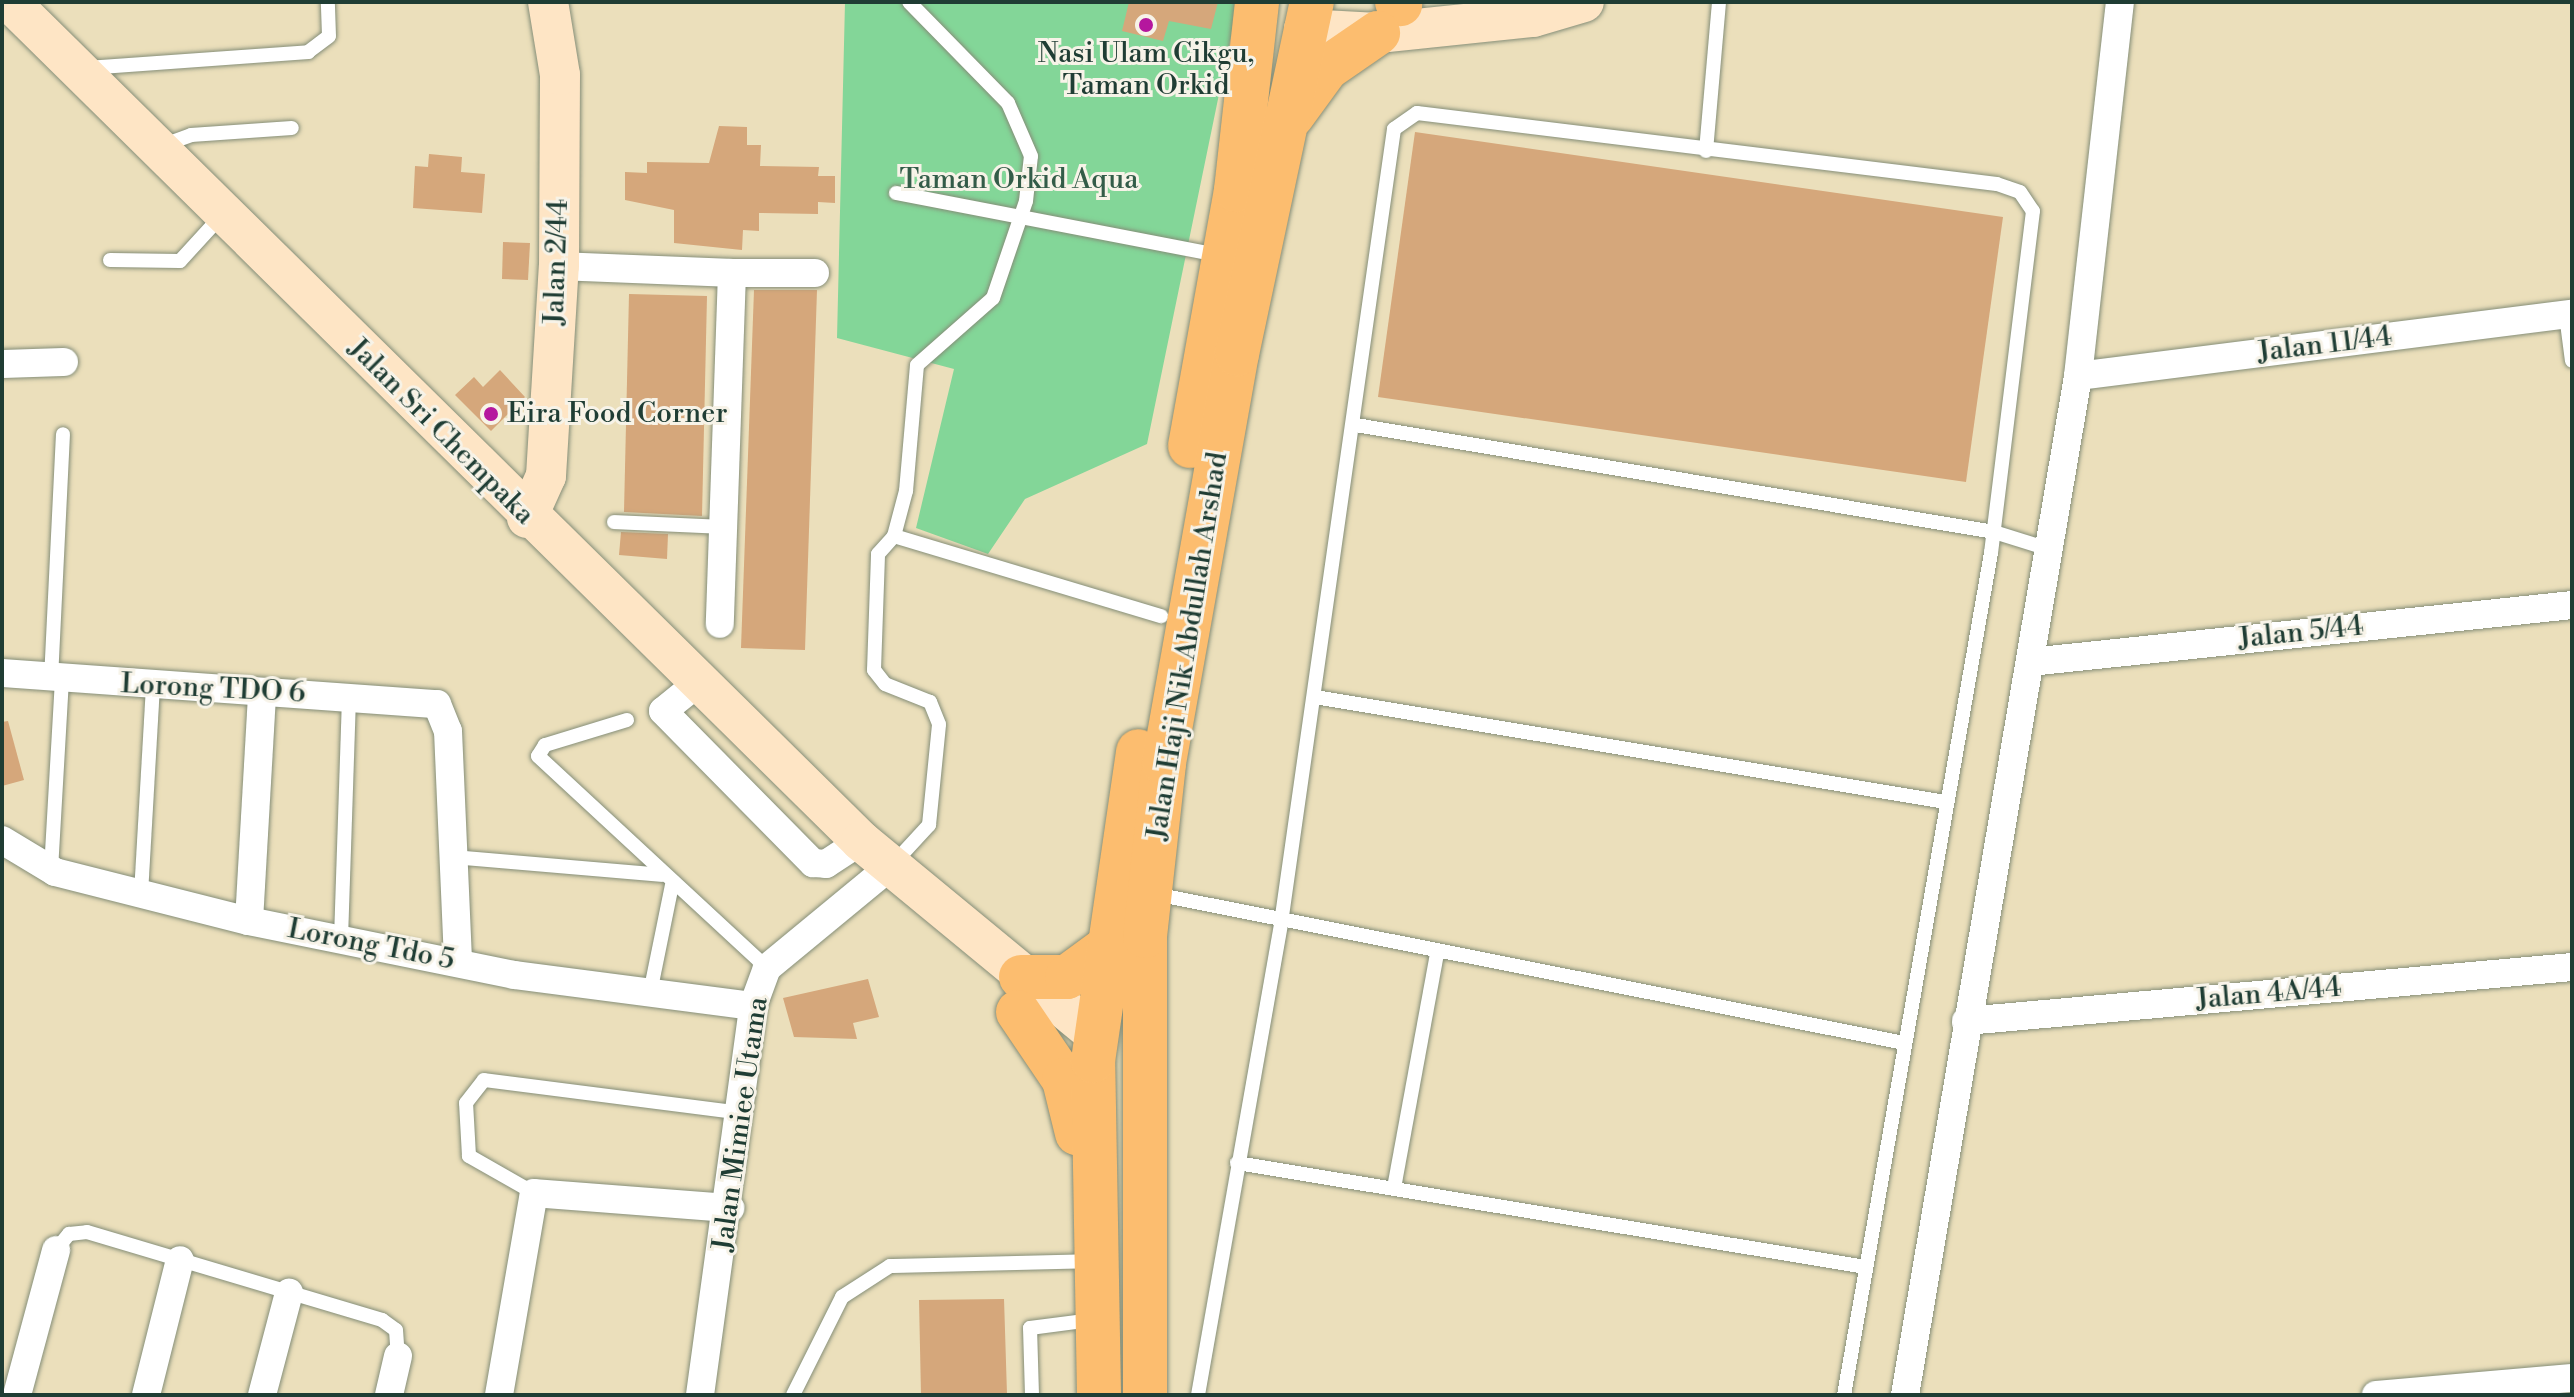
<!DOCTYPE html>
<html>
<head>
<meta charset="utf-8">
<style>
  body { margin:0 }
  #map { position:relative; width:2574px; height:1397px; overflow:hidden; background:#ebdfbb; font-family:"Libre Bodoni",serif }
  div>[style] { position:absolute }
  .green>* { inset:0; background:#83d698 }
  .building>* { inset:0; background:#d5a77b }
  .roads { filter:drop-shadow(0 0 2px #858e78) drop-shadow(0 0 2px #858e78) }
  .lane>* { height:14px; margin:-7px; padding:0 7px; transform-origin:7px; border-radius:7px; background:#fff }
  .street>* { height:28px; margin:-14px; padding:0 14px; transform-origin:14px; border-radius:14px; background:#fff }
  .secondary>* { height:40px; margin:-20px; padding:0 20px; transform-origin:20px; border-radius:20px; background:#fee5c5 }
  .primary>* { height:44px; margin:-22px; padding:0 22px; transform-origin:22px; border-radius:22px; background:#fcbd6f }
  .dots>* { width:22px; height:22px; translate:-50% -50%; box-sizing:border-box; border:4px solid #f7f3e8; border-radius:50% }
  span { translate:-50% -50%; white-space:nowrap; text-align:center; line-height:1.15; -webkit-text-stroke:6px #f7f3e8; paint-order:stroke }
  .poi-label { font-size:28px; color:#1f3d34 }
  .left { translate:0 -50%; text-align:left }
  .park-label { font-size:28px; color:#335c48 }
  .street-label { font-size:28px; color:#1f3d34 }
  .frame { position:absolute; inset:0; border:4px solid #1f3d34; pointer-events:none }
</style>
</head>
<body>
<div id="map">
  <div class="green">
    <i style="clip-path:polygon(845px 2px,1238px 2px,1147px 444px,1025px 499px,988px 554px,916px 528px,954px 369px,837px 338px)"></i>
  </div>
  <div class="building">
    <i style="clip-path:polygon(1129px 2px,1218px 2px,1211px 29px,1169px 21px,1163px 41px,1122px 31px)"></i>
    <i style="clip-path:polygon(719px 126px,747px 127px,747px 145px,761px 145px,760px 166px,819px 167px,818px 176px,835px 176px,835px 203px,818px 202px,818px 214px,759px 213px,759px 231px,743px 230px,742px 250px,674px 243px,674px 210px,625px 200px,625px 172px,647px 173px,647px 162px,709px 163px)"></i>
    <i style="clip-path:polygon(1415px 132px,2003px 217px,1966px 482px,1378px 397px)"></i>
    <i style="clip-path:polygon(429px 154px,462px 157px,461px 172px,485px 174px,482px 213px,413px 208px,415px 166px,428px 167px)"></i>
    <i style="clip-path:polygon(503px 242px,530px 243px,528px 280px,502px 279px)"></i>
    <i style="clip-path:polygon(754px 290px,817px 290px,805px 650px,741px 648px)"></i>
    <i style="clip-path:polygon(629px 294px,707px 296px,702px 516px,624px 512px)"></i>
    <i style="clip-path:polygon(500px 370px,525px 397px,491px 431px,455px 395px,474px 377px,483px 387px)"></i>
    <i style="clip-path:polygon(621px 532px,668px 534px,667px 559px,619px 555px)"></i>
    <i style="clip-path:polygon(8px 721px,24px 780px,2px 786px,2px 722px)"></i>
    <i style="clip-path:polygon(868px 979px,879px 1017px,853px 1023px,857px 1039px,794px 1037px,783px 998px)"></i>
    <i style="clip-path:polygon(1004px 1299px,1007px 1395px,921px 1395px,919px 1300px)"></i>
  </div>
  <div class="roads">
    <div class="lane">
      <i style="left:87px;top:68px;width:222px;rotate:-4.1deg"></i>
      <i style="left:308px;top:52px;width:26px;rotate:-37deg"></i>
      <i style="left:329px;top:36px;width:34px;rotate:-92deg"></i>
      <i style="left:161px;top:146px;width:32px;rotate:-20deg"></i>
      <i style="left:191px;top:135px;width:101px;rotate:-4deg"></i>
      <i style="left:1706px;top:151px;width:150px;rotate:-85deg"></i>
      <i style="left:896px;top:193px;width:328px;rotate:10.9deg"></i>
      <i style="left:110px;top:260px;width:70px;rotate:0.8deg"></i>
      <i style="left:180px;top:261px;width:64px;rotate:-47.5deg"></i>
      <i style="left:2566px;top:315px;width:46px;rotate:82.6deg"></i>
      <i style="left:1356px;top:425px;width:647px;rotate:9.52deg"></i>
      <i style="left:1994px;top:532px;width:53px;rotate:17.4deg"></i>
      <i style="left:614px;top:522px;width:109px;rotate:2.6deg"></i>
      <i style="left:894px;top:536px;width:279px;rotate:16.7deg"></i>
      <i style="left:51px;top:679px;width:245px;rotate:-87.2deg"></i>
      <i style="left:1315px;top:697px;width:639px;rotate:9.46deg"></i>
      <i style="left:627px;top:720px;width:86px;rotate:163deg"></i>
      <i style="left:545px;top:745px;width:13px;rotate:122deg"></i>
      <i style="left:538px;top:756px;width:312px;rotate:42.8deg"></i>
      <i style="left:454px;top:857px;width:209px;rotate:4.9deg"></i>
      <i style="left:894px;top:863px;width:52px;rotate:-47.4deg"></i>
      <i style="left:929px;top:825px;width:101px;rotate:-84.3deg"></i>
      <i style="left:939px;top:724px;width:24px;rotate:-112deg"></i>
      <i style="left:930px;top:702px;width:48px;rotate:-158.2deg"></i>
      <i style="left:885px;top:684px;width:18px;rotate:-128deg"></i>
      <i style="left:874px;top:670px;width:116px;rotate:-88deg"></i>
      <i style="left:878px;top:554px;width:24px;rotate:-48deg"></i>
      <i style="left:894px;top:536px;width:47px;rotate:-75.1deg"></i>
      <i style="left:906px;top:491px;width:126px;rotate:-85deg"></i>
      <i style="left:917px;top:365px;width:101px;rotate:-41.4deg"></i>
      <i style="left:993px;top:298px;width:102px;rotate:-71.2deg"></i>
      <i style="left:1026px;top:201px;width:45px;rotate:-83.7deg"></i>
      <i style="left:1031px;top:156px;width:58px;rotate:-113.5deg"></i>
      <i style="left:1008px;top:103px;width:141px;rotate:-134.4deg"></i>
      <i style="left:51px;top:870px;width:189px;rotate:-86.7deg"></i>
      <i style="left:141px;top:894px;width:207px;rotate:-86.7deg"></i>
      <i style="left:1155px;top:894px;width:764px;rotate:11.25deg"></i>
      <i style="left:341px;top:939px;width:243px;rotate:-88.1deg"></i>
      <i style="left:650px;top:993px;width:110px;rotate:-78.5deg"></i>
      <i style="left:1237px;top:1163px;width:638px;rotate:9.39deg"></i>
      <i style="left:1394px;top:1188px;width:239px;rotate:-79.6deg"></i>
      <i style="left:534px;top:1193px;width:75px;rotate:-150.4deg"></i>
      <i style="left:469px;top:1156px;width:53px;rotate:-93.2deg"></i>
      <i style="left:466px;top:1103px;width:29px;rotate:-52deg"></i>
      <i style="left:484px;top:1080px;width:258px;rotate:7.3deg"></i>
      <i style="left:56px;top:1250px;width:21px;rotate:-51deg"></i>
      <i style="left:69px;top:1234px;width:18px;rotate:-6deg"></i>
      <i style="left:87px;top:1232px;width:308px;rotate:16.6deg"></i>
      <i style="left:382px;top:1320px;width:17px;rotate:36deg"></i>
      <i style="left:396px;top:1330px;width:26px;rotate:86deg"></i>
      <i style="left:793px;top:1395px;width:110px;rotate:-63.4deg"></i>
      <i style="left:842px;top:1297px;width:57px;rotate:-32.9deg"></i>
      <i style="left:890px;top:1266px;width:201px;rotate:-1.4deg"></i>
      <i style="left:1032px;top:1395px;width:67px;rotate:-91.7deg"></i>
      <i style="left:1030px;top:1328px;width:63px;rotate:-7.4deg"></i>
      <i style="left:1198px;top:1395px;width:479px;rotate:-80deg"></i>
      <i style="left:1281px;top:923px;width:802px;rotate:-81.9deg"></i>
      <i style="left:1394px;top:129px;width:28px;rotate:-35deg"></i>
      <i style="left:1417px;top:113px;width:584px;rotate:6.98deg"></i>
      <i style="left:1997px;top:184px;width:24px;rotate:19deg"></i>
      <i style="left:2020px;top:192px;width:23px;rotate:56deg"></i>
      <i style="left:2033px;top:211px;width:345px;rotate:97deg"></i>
      <i style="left:1991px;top:553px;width:855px;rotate:99.9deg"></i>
    </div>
    <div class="street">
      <i style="left:559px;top:266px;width:173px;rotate:2.3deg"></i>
      <i style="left:732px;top:273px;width:351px;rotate:92deg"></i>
      <i style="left:732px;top:273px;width:83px"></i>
      <i style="left:2px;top:364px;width:62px;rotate:-1.8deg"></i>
      <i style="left:2078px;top:376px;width:498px;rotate:-7.2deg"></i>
      <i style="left:2030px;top:662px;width:545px;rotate:-6deg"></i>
      <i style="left:2px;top:673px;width:436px;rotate:4.1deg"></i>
      <i style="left:437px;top:704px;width:29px;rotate:68deg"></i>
      <i style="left:448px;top:731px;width:231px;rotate:87.5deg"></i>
      <i style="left:699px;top:682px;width:46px;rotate:141.1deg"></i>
      <i style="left:663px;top:711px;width:214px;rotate:45.4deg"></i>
      <i style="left:813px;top:863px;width:13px;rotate:4deg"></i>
      <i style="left:826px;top:864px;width:42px;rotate:-33.3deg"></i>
      <i style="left:2px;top:840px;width:62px;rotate:31.1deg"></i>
      <i style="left:55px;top:872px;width:200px;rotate:14.2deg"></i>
      <i style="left:249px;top:921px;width:270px;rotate:11.5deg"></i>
      <i style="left:514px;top:975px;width:241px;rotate:7.4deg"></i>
      <i style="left:249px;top:921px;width:228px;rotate:-86.7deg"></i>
      <i style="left:1966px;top:1021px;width:608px;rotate:-5.09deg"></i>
      <i style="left:17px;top:1395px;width:150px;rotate:-74.9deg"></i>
      <i style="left:146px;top:1395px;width:139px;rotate:-75.9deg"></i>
      <i style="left:262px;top:1395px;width:106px;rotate:-75.2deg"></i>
      <i style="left:389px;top:1395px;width:40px;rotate:-77deg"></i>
      <i style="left:499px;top:1395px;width:205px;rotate:-80.2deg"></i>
      <i style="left:534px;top:1193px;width:197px;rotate:4.4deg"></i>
      <i style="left:700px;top:1395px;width:393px;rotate:-82.2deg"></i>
      <i style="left:753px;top:1006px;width:40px;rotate:-69.8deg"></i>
      <i style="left:767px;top:968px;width:163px;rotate:-39.5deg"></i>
      <i style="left:1905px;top:1395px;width:1034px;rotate:-80.36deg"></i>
      <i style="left:2078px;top:376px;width:376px;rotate:-83.6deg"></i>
      <i style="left:2376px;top:1395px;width:197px;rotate:-5deg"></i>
    </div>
    <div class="secondary">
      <i style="left:10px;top:2px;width:1195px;rotate:44.59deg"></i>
      <i style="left:861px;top:841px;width:303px;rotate:39.5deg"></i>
      <i style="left:1304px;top:29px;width:74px;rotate:3.1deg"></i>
      <i style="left:1378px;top:33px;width:156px;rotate:-5.9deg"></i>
      <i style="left:1533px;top:17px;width:53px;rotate:-16.4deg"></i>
      <i style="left:527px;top:518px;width:46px;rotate:-65.7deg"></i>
      <i style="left:546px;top:476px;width:210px;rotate:-86.5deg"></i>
      <i style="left:559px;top:266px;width:191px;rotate:-89.7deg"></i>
      <i style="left:560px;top:75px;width:74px;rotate:-99.3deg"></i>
    </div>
    <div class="primary">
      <i style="left:1397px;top:2px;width:4px;rotate:34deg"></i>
      <i style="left:1292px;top:116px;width:59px;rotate:-53.9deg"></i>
      <i style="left:1327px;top:68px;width:62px;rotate:-34.5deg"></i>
      <i style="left:1190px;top:446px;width:260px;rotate:-79.8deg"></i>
      <i style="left:1236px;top:190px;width:189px;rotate:-83.6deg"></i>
      <i style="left:1021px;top:977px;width:46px"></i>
      <i style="left:1067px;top:977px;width:46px;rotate:-36.1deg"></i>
      <i style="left:1018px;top:1012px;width:82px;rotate:55.9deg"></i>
      <i style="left:1064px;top:1080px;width:55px;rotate:76.2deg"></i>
      <i style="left:1099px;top:1395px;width:334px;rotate:-91deg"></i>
      <i style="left:1093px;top:1061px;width:313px;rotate:-81.7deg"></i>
      <i style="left:1145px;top:1395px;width:459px;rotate:-90deg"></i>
      <i style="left:1145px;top:936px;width:174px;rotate:-83.7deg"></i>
      <i style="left:1164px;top:763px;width:415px;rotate:-79.9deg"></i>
      <i style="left:1237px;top:354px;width:360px;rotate:-78deg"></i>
    </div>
  </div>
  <div class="dots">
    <i style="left:1146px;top:25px;background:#b5179e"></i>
    <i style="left:491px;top:414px;background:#b5179e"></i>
  </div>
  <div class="poi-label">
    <span style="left:1146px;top:70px">Nasi Ulam Cikgu,<br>Taman Orkid</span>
    <span class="left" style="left:507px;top:414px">Eira Food Corner</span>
  </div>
  <div class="park-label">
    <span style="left:1019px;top:180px">Taman Orkid Aqua</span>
  </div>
  <div class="street-label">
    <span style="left:557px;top:262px;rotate:-88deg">Jalan 2/44</span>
    <span style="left:2325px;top:345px;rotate:-7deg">Jalan 11/44</span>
    <span style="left:441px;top:432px;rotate:45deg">Jalan Sri Chempaka</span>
    <span style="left:2301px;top:633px;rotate:-6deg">Jalan 5/44</span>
    <span style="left:1188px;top:646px;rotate:-81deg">Jalan Haji Nik Abdullah Arshad</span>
    <span style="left:213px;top:689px;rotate:3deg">Lorong TDO 6</span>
    <span style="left:371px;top:945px;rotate:11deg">Lorong Tdo 5</span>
    <span style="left:2269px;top:994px;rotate:-5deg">Jalan 4A/44</span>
    <span style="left:741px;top:1124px;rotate:-82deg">Jalan Mimiee Utama</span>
  </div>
  <div class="frame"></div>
</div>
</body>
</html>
